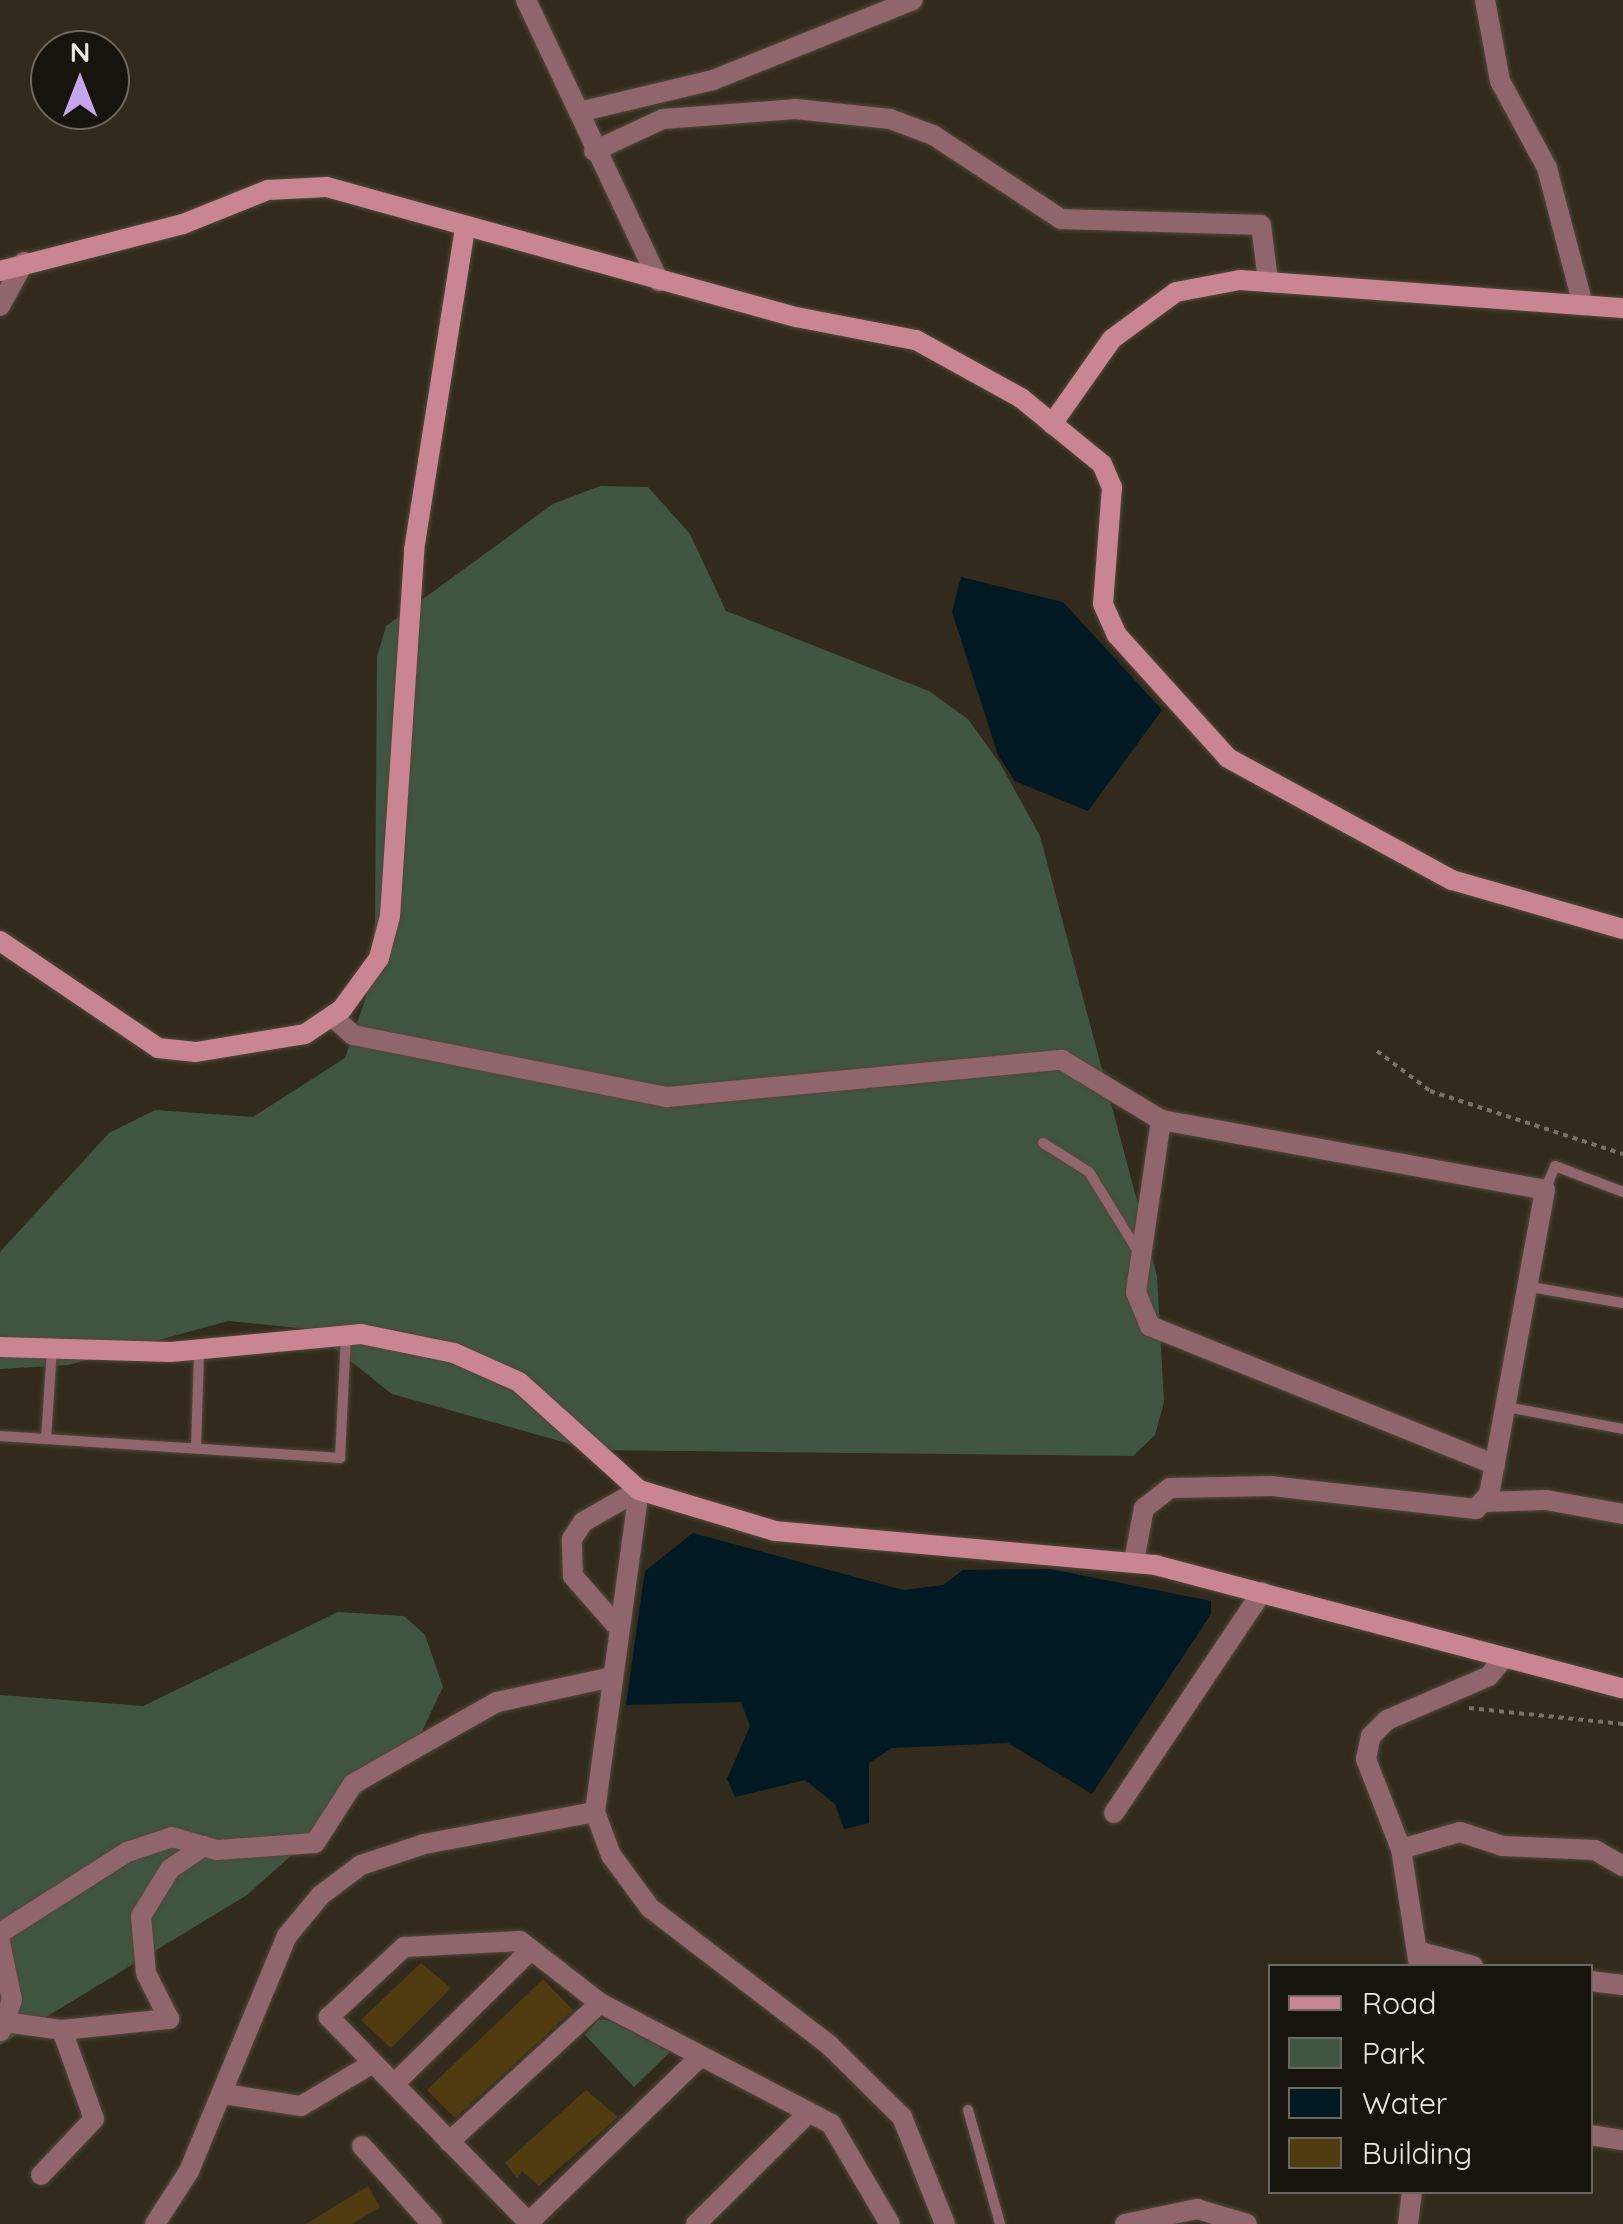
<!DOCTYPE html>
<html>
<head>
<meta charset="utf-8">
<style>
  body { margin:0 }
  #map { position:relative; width:1623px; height:2224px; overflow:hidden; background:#322a1c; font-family:Quicksand,sans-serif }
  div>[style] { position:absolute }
  .green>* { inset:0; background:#405643 }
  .water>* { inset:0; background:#001922 }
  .building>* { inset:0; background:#513c11 }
  .path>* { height:4px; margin-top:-2px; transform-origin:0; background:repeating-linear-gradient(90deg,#787164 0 5px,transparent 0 10px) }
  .roads { filter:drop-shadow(0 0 2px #50483b) drop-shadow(0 0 2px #50483b) }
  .lane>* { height:10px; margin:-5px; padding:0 5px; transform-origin:5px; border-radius:5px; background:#90656c }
  .street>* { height:20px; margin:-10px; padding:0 10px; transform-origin:10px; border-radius:10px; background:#90656c }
  .secondary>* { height:20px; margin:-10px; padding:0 10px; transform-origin:10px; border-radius:10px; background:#c98591 }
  span { translate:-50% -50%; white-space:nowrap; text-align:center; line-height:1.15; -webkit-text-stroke:8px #17130d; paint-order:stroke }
  .legend { position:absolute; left:1268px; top:1964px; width:325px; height:230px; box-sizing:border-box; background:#17130d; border:2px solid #6c6861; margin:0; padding:12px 18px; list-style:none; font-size:30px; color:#ece7de }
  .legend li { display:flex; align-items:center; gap:20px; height:50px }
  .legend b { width:50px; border:2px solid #6c6861 }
  .north { position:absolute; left:30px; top:30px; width:100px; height:100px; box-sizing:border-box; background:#17130d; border:2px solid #6c6861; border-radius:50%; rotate:0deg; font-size:28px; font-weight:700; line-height:40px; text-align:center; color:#ece7de }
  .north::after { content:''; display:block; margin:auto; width:35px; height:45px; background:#c7a6ef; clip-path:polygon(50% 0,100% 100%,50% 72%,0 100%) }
</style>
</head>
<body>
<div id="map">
  <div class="green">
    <i style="clip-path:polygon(600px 486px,648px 487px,690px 534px,726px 611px,929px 691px,968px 719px,1001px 765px,1040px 836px,1157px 1276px,1164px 1402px,1155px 1435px,1133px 1456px,592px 1450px,392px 1394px,310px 1329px,228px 1321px,68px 1365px,0 1369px,0 1252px,109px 1133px,155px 1110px,253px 1117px,345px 1058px,368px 991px,375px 925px,377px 657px,386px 626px,553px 504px)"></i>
    <i style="clip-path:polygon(338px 1612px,404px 1616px,425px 1635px,443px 1687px,416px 1744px,247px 1895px,0 2045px,0 1695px,143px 1706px)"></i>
    <i style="clip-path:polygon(598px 2020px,608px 2020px,670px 2052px,634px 2087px,585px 2035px)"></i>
  </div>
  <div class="water">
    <i style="clip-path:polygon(961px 577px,1063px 602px,1162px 710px,1088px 811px,1015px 781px,998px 755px,952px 612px)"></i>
    <i style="clip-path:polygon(693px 1533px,903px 1590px,943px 1585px,963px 1570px,1050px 1569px,1211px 1601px,1211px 1614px,1092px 1794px,1008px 1743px,892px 1748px,869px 1763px,869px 1823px,844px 1829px,835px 1804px,805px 1780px,735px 1797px,727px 1779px,750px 1726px,741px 1702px,626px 1705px,645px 1571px)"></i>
  </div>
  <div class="building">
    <i style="clip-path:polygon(421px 1963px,451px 1988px,391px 2048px,361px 2020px)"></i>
    <i style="clip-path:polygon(543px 1979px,573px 2010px,455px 2118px,427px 2090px)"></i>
    <i style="clip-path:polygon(586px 2090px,618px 2117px,539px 2186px,522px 2171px,517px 2178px,505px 2163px)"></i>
    <i style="clip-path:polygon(368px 2186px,380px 2207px,352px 2224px,306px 2224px)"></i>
  </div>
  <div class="path">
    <i style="left:1377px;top:1051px;width:66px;rotate:37deg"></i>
    <i style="left:1430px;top:1091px;width:203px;rotate:18.1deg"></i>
    <i style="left:1469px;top:1708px;width:155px;rotate:5.9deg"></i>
  </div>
  <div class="roads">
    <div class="lane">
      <i style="left:1043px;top:1143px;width:54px;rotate:32.2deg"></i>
      <i style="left:1089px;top:1172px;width:95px;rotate:58.3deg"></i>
      <i style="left:1545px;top:1190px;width:26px;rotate:-67deg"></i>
      <i style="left:1555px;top:1166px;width:73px;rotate:20.9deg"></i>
      <i style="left:1531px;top:1287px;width:93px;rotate:9.9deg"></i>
      <i style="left:1507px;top:1407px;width:118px;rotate:10.7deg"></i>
      <i style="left:0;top:1436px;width:341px;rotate:3.7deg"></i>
      <i style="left:340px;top:1458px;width:122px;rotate:-87.2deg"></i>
      <i style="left:46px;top:1439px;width:90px;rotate:-86.2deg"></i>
      <i style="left:196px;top:1448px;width:98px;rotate:-88.2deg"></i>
      <i style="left:968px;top:2110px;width:118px;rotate:74.3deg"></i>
    </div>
    <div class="street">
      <i style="left:526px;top:0;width:311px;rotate:64.7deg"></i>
      <i style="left:1485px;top:0;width:82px;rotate:79.5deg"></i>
      <i style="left:1500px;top:81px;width:99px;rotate:61.6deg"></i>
      <i style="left:1547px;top:168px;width:142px;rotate:75.3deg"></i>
      <i style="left:579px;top:112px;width:138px;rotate:-13.4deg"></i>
      <i style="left:713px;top:80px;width:215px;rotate:-21.8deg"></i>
      <i style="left:594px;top:151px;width:76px;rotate:-24.9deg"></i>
      <i style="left:663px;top:119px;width:132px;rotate:-4.3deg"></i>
      <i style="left:795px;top:109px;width:96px;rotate:6deg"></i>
      <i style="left:890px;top:119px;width:46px;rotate:20.4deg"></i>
      <i style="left:933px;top:135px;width:153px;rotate:33.3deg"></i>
      <i style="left:1061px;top:219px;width:200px;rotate:1.7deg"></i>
      <i style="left:1261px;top:225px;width:56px;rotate:82.9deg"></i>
      <i style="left:0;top:306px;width:50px;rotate:-61.4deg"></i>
      <i style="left:332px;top:1016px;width:28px;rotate:42deg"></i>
      <i style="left:353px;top:1035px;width:320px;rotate:11.2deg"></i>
      <i style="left:667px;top:1097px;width:397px;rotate:-5.4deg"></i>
      <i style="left:1062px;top:1060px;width:116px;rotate:31.2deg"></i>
      <i style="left:1161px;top:1120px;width:390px;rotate:10.3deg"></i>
      <i style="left:1545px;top:1190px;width:309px;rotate:100.4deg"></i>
      <i style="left:1489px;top:1494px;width:20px;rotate:131deg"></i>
      <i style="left:1476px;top:1509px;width:205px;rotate:-173.6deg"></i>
      <i style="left:1272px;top:1486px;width:102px;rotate:178.9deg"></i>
      <i style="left:1170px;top:1488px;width:33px;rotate:142deg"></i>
      <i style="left:1144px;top:1508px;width:54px;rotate:100.7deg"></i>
      <i style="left:1161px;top:1120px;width:174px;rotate:98.3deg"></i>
      <i style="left:1136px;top:1292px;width:37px;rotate:68deg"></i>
      <i style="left:1150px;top:1326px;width:372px;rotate:21.9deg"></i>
      <i style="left:639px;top:1490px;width:325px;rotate:97.8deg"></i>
      <i style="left:595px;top:1812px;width:46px;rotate:69.6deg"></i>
      <i style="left:611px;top:1855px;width:66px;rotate:53.7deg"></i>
      <i style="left:650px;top:1908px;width:225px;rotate:37.4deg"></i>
      <i style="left:829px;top:2045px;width:103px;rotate:44.6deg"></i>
      <i style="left:902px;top:2117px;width:115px;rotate:68.1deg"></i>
      <i style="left:1483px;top:1502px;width:63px;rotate:-1.8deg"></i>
      <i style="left:1546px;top:1500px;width:78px;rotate:10.3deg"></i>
      <i style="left:615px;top:1624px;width:64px;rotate:-131.2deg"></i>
      <i style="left:573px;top:1576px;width:37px;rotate:-92deg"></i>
      <i style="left:572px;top:1539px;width:20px;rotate:-57deg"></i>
      <i style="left:583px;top:1522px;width:64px;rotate:-29.7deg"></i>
      <i style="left:1114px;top:1813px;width:266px;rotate:-56.2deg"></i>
      <i style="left:1401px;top:1849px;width:61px;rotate:-16.1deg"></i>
      <i style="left:1460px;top:1832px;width:45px;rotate:18deg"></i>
      <i style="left:1503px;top:1846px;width:92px;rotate:2.5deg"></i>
      <i style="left:1595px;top:1850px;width:32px;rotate:30deg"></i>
      <i style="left:0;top:1933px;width:151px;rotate:-32.5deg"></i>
      <i style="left:127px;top:1852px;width:47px;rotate:-18.4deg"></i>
      <i style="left:172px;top:1837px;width:47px;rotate:16.1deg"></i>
      <i style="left:217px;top:1850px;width:98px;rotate:-4.1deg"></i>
      <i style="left:315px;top:1843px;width:70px;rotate:-57.2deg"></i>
      <i style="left:353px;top:1784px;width:119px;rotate:-29.8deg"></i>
      <i style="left:456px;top:1725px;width:47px;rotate:-29.3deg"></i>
      <i style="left:497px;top:1702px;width:114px;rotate:-12.2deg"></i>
      <i style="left:0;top:1942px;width:59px;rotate:78.3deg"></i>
      <i style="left:12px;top:2000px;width:33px;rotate:110deg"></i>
      <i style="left:1417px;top:1951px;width:58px;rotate:15deg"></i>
      <i style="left:1419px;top:1966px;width:118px;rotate:-98.7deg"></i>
      <i style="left:1401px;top:1849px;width:97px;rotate:-111.3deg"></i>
      <i style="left:1366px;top:1759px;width:24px;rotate:-78deg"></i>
      <i style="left:1371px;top:1736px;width:23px;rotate:-45deg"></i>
      <i style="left:1387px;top:1720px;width:111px;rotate:-23.3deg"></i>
      <i style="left:1489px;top:1676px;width:22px;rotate:-51deg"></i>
      <i style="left:1590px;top:1981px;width:33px;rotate:7deg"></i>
      <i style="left:5px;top:2022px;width:58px;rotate:8deg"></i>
      <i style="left:62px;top:2030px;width:108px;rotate:-5.9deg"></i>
      <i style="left:169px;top:2019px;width:51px;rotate:-116.6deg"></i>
      <i style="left:146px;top:1973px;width:57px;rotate:-95deg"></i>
      <i style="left:141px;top:1916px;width:55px;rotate:-58.3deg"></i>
      <i style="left:170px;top:1869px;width:41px;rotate:-34.1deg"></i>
      <i style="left:394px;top:2084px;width:192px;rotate:-44.4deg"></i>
      <i style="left:224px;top:2094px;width:78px;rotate:8.9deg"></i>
      <i style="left:301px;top:2106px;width:84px;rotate:-30.8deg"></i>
      <i style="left:1590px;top:2135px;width:33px;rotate:9deg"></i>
      <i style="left:449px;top:2142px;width:205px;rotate:-42.6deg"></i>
      <i style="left:362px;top:2146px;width:105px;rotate:48.1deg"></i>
      <i style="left:41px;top:2175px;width:77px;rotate:-46.6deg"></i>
      <i style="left:94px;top:2119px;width:95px;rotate:-109.8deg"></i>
      <i style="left:528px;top:2223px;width:239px;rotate:-44deg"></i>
      <i style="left:155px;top:2224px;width:63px;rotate:-57.3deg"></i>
      <i style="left:189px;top:2171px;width:255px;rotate:-67.4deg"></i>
      <i style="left:287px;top:1936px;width:53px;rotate:-50.3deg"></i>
      <i style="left:321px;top:1895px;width:50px;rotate:-36.9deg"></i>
      <i style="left:361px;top:1865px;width:66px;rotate:-18.4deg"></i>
      <i style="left:424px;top:1844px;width:174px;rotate:-10.6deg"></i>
      <i style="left:530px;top:2224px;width:289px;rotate:-134.2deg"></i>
      <i style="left:329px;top:2017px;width:103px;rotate:-43deg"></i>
      <i style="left:404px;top:1947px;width:116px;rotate:-3deg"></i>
      <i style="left:520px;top:1941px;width:101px;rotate:37.8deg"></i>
      <i style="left:600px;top:2003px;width:261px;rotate:27.6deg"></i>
      <i style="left:831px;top:2124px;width:116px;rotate:59.5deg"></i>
      <i style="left:696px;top:2224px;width:156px;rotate:-44.7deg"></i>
      <i style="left:1125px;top:2224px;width:74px;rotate:-11.8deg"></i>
      <i style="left:1197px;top:2209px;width:52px;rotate:16.7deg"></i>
      <i style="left:1408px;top:2224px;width:32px;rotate:-83deg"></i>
    </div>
    <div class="secondary">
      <i style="left:0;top:271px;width:189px;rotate:-14.4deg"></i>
      <i style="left:183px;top:224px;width:92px;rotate:-21.8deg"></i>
      <i style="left:268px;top:190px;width:59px;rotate:-2.9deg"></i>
      <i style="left:327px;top:187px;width:487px;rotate:15.5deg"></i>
      <i style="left:796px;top:317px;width:122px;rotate:10.9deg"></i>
      <i style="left:916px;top:340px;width:120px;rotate:28.9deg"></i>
      <i style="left:1021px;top:398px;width:104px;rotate:39.2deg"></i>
      <i style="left:1102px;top:464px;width:25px;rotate:67deg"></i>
      <i style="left:1112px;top:487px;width:117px;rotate:94.4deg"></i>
      <i style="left:1103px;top:604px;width:34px;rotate:66deg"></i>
      <i style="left:1117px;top:635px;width:166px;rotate:47.9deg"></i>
      <i style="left:1228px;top:758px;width:255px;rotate:28.6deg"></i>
      <i style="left:1452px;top:880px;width:178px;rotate:16deg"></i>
      <i style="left:1052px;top:424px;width:104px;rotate:-54.8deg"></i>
      <i style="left:1112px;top:339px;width:79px;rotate:-36.3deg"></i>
      <i style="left:1176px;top:292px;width:65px;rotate:-10.6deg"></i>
      <i style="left:1240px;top:280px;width:384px;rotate:4.2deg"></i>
      <i style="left:0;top:941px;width:191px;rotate:34.1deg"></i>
      <i style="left:158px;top:1048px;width:38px;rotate:6deg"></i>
      <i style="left:196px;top:1052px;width:110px;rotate:-9.4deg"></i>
      <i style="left:305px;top:1034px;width:45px;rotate:-34deg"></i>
      <i style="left:342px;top:1009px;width:63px;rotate:-54deg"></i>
      <i style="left:379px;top:958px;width:43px;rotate:-75.3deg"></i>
      <i style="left:390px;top:916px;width:367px;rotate:-86.2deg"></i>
      <i style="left:414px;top:550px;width:325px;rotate:-81deg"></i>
      <i style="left:0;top:1347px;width:171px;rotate:1.7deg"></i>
      <i style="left:171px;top:1352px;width:191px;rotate:-5.4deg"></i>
      <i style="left:361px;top:1334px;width:95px;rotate:11.5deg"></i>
      <i style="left:454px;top:1353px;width:71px;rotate:24deg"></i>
      <i style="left:519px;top:1382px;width:161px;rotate:42deg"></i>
      <i style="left:639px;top:1490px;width:142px;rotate:16.8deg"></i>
      <i style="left:775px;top:1531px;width:382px;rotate:5.1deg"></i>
      <i style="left:1155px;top:1565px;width:484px;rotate:14.8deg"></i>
    </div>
  </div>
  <ul class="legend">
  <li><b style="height:12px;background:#c98591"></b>Road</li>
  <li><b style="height:28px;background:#405643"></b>Park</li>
  <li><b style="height:28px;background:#001922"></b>Water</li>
  <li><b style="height:28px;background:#513c11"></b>Building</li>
  </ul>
  <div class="north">N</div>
</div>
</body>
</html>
